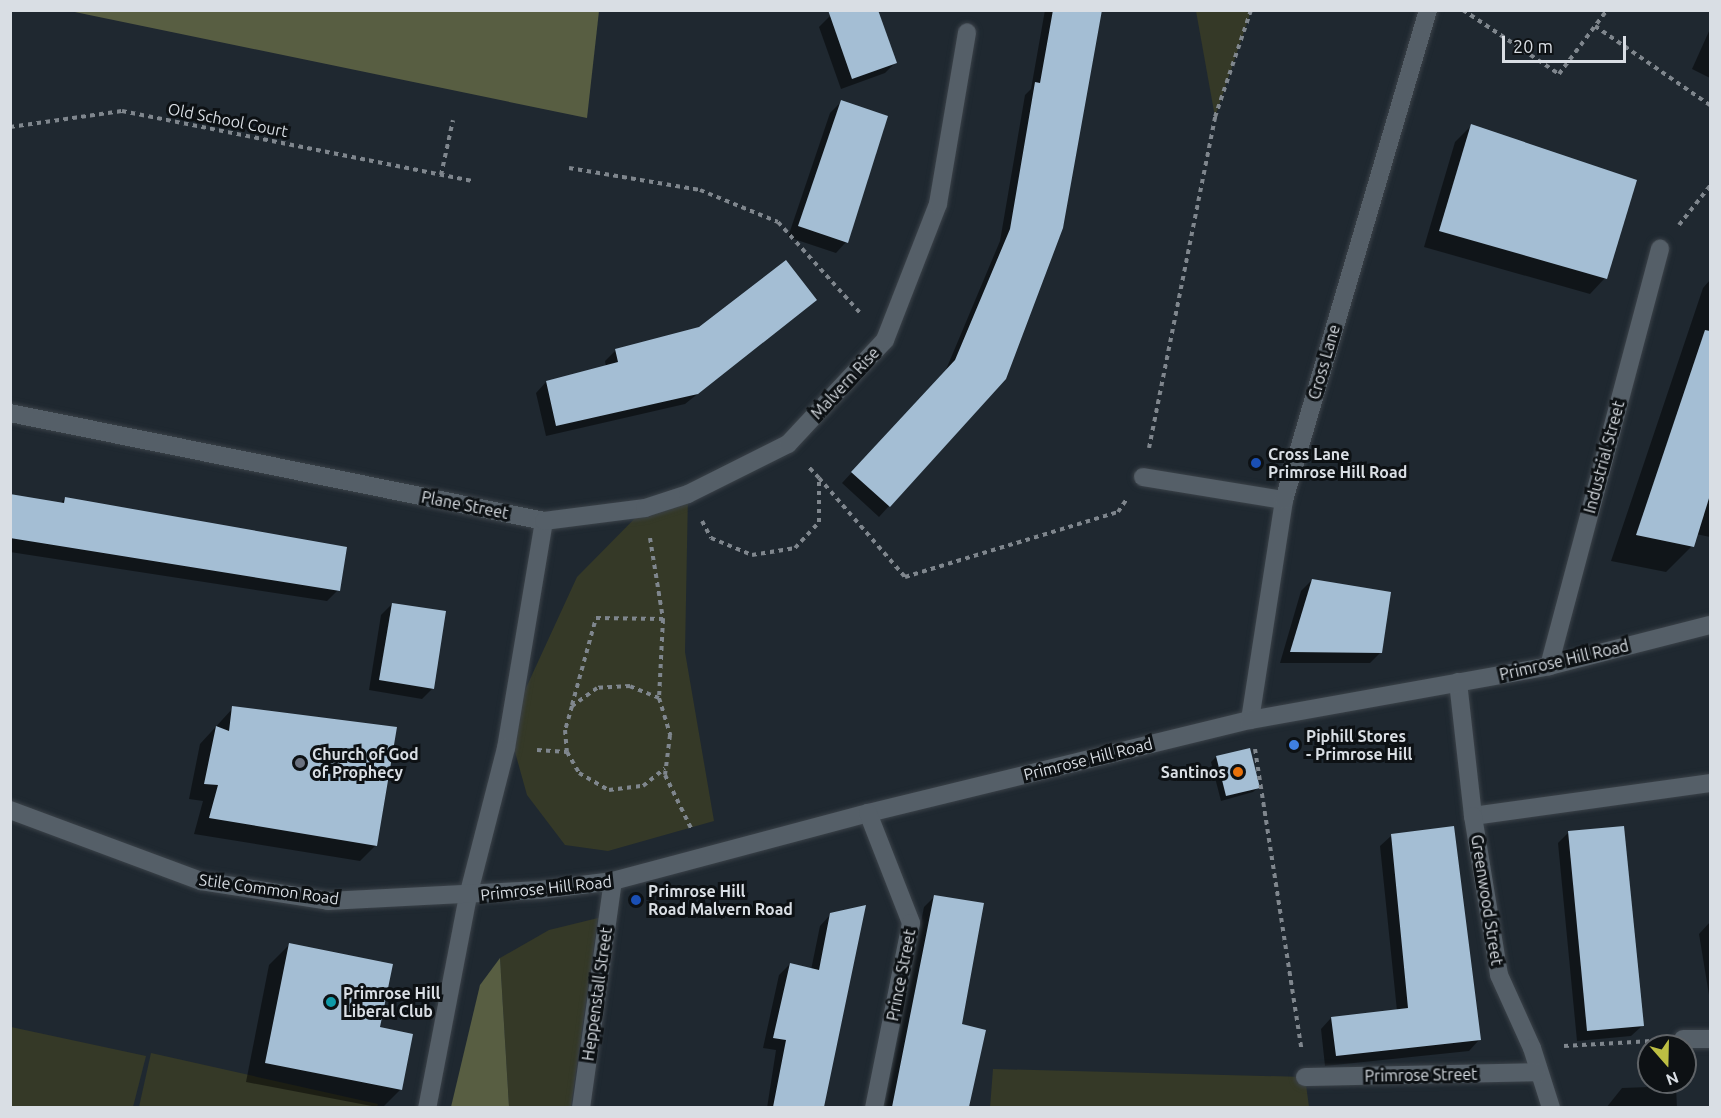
<!DOCTYPE html>
<html>
<head>
<meta charset="utf-8">
<style>
  body { margin:0 }
  #map { position:relative; width:1721px; height:1118px; overflow:hidden; background:#1f2830; font-family:Ubuntu,sans-serif }
  div>[style] { position:absolute }
  .green>* { inset:0; background:#353927 }
  .forest>* { inset:0; background:#585e42 }
  .shadow>* { inset:0; background:#0007 }
  .building>* { inset:0; background:#a4bed4 }
  .path>* { height:4px; margin-top:-2px; transform-origin:0; background:repeating-linear-gradient(90deg,#7f868d 0 4.5px,transparent 0 9px) }
  .roads { filter:drop-shadow(0 0 2px #3b4249) drop-shadow(0 0 2px #3b4249) }
  .lane>* { height:18px; margin:-9px; padding:0 9px; transform-origin:9px; border-radius:9px; background:#555f68 }
  .street>* { height:18px; margin:-9px; padding:0 9px; transform-origin:9px; border-radius:9px; background:#555f68 }
  .dots>* { width:16px; height:16px; translate:-50% -50%; box-sizing:border-box; border:3px solid #0d1114; border-radius:50% }
  span { translate:-50% -50%; white-space:nowrap; text-align:center; line-height:1.15; -webkit-text-stroke:6px #0d1114; paint-order:stroke }
  .street-label { font-size:16px; color:#d9dee4 }
  .poi-label { font-size:16px; color:#d9dee4; font-weight:700 }
  .left { translate:0 -50%; text-align:left }
  .right { translate:-100% -50%; text-align:right }
  .frame { position:absolute; inset:0; border:12px solid #d9dee4; pointer-events:none }
  .north { position:absolute; left:1637px; top:1034px; width:60px; height:60px; box-sizing:border-box; background:#0d1114; border:2px solid #5f6367; border-radius:50%; rotate:160deg; font-size:16px; font-weight:700; line-height:24px; text-align:center; color:#d9dee4 }
  .north::after { content:''; display:block; margin:auto; width:21px; height:27px; background:#bdbf43; clip-path:polygon(50% 0,100% 100%,50% 72%,0 100%) }
  .scale { position:absolute; left:1502px; top:36px; width:124px; height:27px; box-sizing:border-box; border:3px solid #d9dee4; border-top:0; padding-left:8px; font-size:18px; line-height:21px; white-space:nowrap; color:#d9dee4; -webkit-text-stroke:4px #0d1114; paint-order:stroke }
</style>
</head>
<body>
<div id="map">
  <div class="green">
    <i style="clip-path:polygon(1196px 11px,1251px 11px,1215px 117px)"></i>
    <i style="clip-path:polygon(688px 494px,685px 652px,714px 821px,608px 851px,565px 845px,527px 795px,508px 727px,577px 577px,645px 508px)"></i>
    <i style="clip-path:polygon(598px 918px,571px 1107px,509px 1107px,500px 958px,549px 930px)"></i>
    <i style="clip-path:polygon(11px 1027px,146px 1056px,133px 1107px,11px 1107px)"></i>
    <i style="clip-path:polygon(151px 1053px,378px 1104px,377px 1107px,139px 1107px)"></i>
    <i style="clip-path:polygon(993px 1069px,1305px 1077px,1309px 1107px,990px 1108px)"></i>
  </div>
  <div class="forest">
    <i style="clip-path:polygon(70px 11px,599px 11px,587px 118px)"></i>
    <i style="clip-path:polygon(500px 958px,509px 1107px,451px 1107px,480px 985px)"></i>
  </div>
  <div class="shadow">
    <i style="clip-path:polygon(1045px 10px,1100px 10px,1062px 228px,889px 506px,879px 517px,842px 483px,945px 372px,1000px 241px,1025px 95px,1031px 89px)"></i>
    <i style="clip-path:polygon(830px 16px,895px 63px,885px 73px,841px 89px,819px 27px)"></i>
    <i style="clip-path:polygon(1710px 29px,1710px 78px,1692px 69px)"></i>
    <i style="clip-path:polygon(841px 102px,846px 242px,836px 253px,788px 237px,830px 113px)"></i>
    <i style="clip-path:polygon(1471px 126px,1605px 278px,1590px 294px,1424px 247px,1455px 142px)"></i>
    <i style="clip-path:polygon(1710px 280px,1710px 537px,1696px 534px,1692px 546px,1666px 572px,1611px 561px,1703px 288px)"></i>
    <i style="clip-path:polygon(815px 300px,685px 404px,546px 436px,536px 393px,546px 382px,606px 367px,605px 361px,616px 350px)"></i>
    <i style="clip-path:polygon(10px 495px,60px 504px,65px 498px,338px 590px,327px 601px,10px 552px)"></i>
    <i style="clip-path:polygon(1312px 580px,1381px 652px,1370px 663px,1280px 663px,1301px 591px)"></i>
    <i style="clip-path:polygon(392px 604px,433px 688px,422px 699px,369px 690px,381px 615px)"></i>
    <i style="clip-path:polygon(233px 708px,376px 845px,360px 861px,194px 834px,203px 801px,189px 799px,200px 744px)"></i>
    <i style="clip-path:polygon(1216px 757px,1259px 787px,1253px 792px,1221px 801px,1211px 762px)"></i>
    <i style="clip-path:polygon(1569px 832px,1642px 1026px,1631px 1036px,1577px 1041px,1558px 843px)"></i>
    <i style="clip-path:polygon(1391px 836px,1479px 1040px,1469px 1051px,1325px 1066px,1321px 1029px,1331px 1018px,1397px 1011px,1380px 846px)"></i>
    <i style="clip-path:polygon(935px 896px,961px 1025px,984px 1031px,969px 1108px,884px 1108px,924px 907px)"></i>
    <i style="clip-path:polygon(831px 914px,850px 979px,823px 1108px,767px 1108px,776px 1050px,763px 1048px,779px 975px,790px 964px,811px 970px,820px 926px)"></i>
    <i style="clip-path:polygon(1710px 922px,1710px 1001px,1699px 934px)"></i>
    <i style="clip-path:polygon(289px 945px,379px 1028px,401px 1089px,382px 1108px,246px 1082px,269px 965px)"></i>
    <i style="clip-path:polygon(1676px 1086px,1677px 1108px,1606px 1108px,1622px 1088px)"></i>
  </div>
  <div class="building">
    <i style="clip-path:polygon(828px 10px,878px 10px,897px 63px,852px 79px)"></i>
    <i style="clip-path:polygon(1053px 10px,1102px 10px,1063px 228px,1006px 379px,890px 507px,851px 472px,955px 360px,1010px 229px,1035px 82px,1040px 83px)"></i>
    <i style="clip-path:polygon(841px 100px,888px 116px,848px 243px,798px 226px)"></i>
    <i style="clip-path:polygon(1471px 124px,1637px 180px,1607px 279px,1439px 231px)"></i>
    <i style="clip-path:polygon(786px 260px,817px 300px,698px 394px,556px 426px,546px 381px,618px 362px,615px 349px,699px 327px)"></i>
    <i style="clip-path:polygon(1705px 330px,1710px 331px,1710px 495px,1694px 547px,1636px 535px)"></i>
    <i style="clip-path:polygon(10px 494px,64px 503px,65px 497px,347px 547px,340px 591px,10px 538px)"></i>
    <i style="clip-path:polygon(1312px 579px,1391px 592px,1382px 653px,1290px 652px)"></i>
    <i style="clip-path:polygon(392px 603px,446px 611px,434px 689px,379px 680px)"></i>
    <i style="clip-path:polygon(232px 706px,397px 727px,377px 846px,209px 818px,218px 785px,204px 784px,216px 726px,229px 731px)"></i>
    <i style="clip-path:polygon(1250px 748px,1260px 788px,1226px 796px,1216px 756px)"></i>
    <i style="clip-path:polygon(1454px 826px,1481px 1040px,1336px 1056px,1331px 1017px,1408px 1008px,1391px 834px)"></i>
    <i style="clip-path:polygon(1624px 826px,1644px 1026px,1587px 1031px,1568px 831px)"></i>
    <i style="clip-path:polygon(934px 895px,984px 903px,962px 1024px,986px 1030px,969px 1107px,892px 1107px)"></i>
    <i style="clip-path:polygon(866px 905px,824px 1107px,773px 1107px,786px 1040px,773px 1038px,790px 963px,819px 970px,830px 913px)"></i>
    <i style="clip-path:polygon(289px 943px,393px 964px,380px 1027px,413px 1034px,402px 1090px,265px 1063px)"></i>
  </div>
  <div class="path">
    <i style="left:1463px;top:10px;width:115px;rotate:33.7deg"></i>
    <i style="left:1559px;top:74px;width:80px;rotate:-53.1deg"></i>
    <i style="left:1595px;top:26px;width:140px;rotate:34.5deg"></i>
    <i style="left:10px;top:127px;width:113px;rotate:-8.1deg"></i>
    <i style="left:122px;top:111px;width:356px;rotate:11.3deg"></i>
    <i style="left:569px;top:168px;width:133px;rotate:9.5deg"></i>
    <i style="left:700px;top:190px;width:84px;rotate:22.3deg"></i>
    <i style="left:778px;top:222px;width:125px;rotate:47.9deg"></i>
    <i style="left:441px;top:175px;width:56px;rotate:-77.7deg"></i>
    <i style="left:1679px;top:225px;width:50px;rotate:-51.5deg"></i>
    <i style="left:1149px;top:448px;width:338px;rotate:-78.7deg"></i>
    <i style="left:1215px;top:117px;width:113px;rotate:-71.4deg"></i>
    <i style="left:819px;top:478px;width:131px;rotate:49deg"></i>
    <i style="left:905px;top:577px;width:223px;rotate:-17deg"></i>
    <i style="left:1118px;top:512px;width:14px;rotate:-56deg"></i>
    <i style="left:702px;top:521px;width:19px;rotate:62deg"></i>
    <i style="left:711px;top:538px;width:44px;rotate:22.5deg"></i>
    <i style="left:752px;top:555px;width:44px;rotate:-9.2deg"></i>
    <i style="left:795px;top:548px;width:35px;rotate:-47deg"></i>
    <i style="left:819px;top:522px;width:44px;rotate:-90deg"></i>
    <i style="left:819px;top:478px;width:16px;rotate:-133deg"></i>
    <i style="left:650px;top:538px;width:82px;rotate:80.9deg"></i>
    <i style="left:663px;top:619px;width:79px;rotate:92.9deg"></i>
    <i style="left:659px;top:698px;width:39px;rotate:73deg"></i>
    <i style="left:670px;top:735px;width:40px;rotate:97.1deg"></i>
    <i style="left:665px;top:775px;width:61px;rotate:63.9deg"></i>
    <i style="left:659px;top:698px;width:31px;rotate:-158deg"></i>
    <i style="left:630px;top:686px;width:33px;rotate:177deg"></i>
    <i style="left:597px;top:688px;width:31px;rotate:144deg"></i>
    <i style="left:572px;top:706px;width:25px;rotate:106deg"></i>
    <i style="left:565px;top:730px;width:22px;rotate:85deg"></i>
    <i style="left:567px;top:752px;width:24px;rotate:60deg"></i>
    <i style="left:579px;top:773px;width:34px;rotate:30deg"></i>
    <i style="left:609px;top:790px;width:34px;rotate:-7deg"></i>
    <i style="left:643px;top:786px;width:28px;rotate:-39deg"></i>
    <i style="left:572px;top:705px;width:90px;rotate:-74.6deg"></i>
    <i style="left:596px;top:618px;width:67px;rotate:0.9deg"></i>
    <i style="left:1255px;top:749px;width:302px;rotate:81.2deg"></i>
    <i style="left:537px;top:750px;width:30px;rotate:4deg"></i>
    <i style="left:1564px;top:1046px;width:88px;rotate:-3.3deg"></i>
  </div>
  <div class="roads">
    <div class="lane">
      <i style="left:1143px;top:477px;width:143px;rotate:9.3deg"></i>
      <i style="left:1473px;top:816px;width:239px;rotate:-7.9deg"></i>
      <i style="left:1683px;top:1039px;width:27px"></i>
    </div>
    <div class="street">
      <i style="left:10px;top:413px;width:545px;rotate:11.43deg"></i>
      <i style="left:544px;top:521px;width:230px;rotate:99.5deg"></i>
      <i style="left:506px;top:748px;width:153px;rotate:104.4deg"></i>
      <i style="left:468px;top:896px;width:216px;rotate:100.9deg"></i>
      <i style="left:544px;top:521px;width:102px;rotate:-7.3deg"></i>
      <i style="left:645px;top:508px;width:45px;rotate:-18deg"></i>
      <i style="left:688px;top:494px;width:112px;rotate:-26.6deg"></i>
      <i style="left:788px;top:444px;width:142px;rotate:-47deg"></i>
      <i style="left:885px;top:340px;width:146px;rotate:-68.7deg"></i>
      <i style="left:938px;top:204px;width:174px;rotate:-80.4deg"></i>
      <i style="left:1549px;top:666px;width:432px;rotate:-75.1deg"></i>
      <i style="left:1458px;top:682px;width:135px;rotate:83.6deg"></i>
      <i style="left:1473px;top:816px;width:161px;rotate:80.7deg"></i>
      <i style="left:1499px;top:975px;width:80px;rotate:65.7deg"></i>
      <i style="left:1532px;top:1048px;width:63px;rotate:72.4deg"></i>
      <i style="left:1250px;top:720px;width:223px;rotate:-81.2deg"></i>
      <i style="left:1284px;top:500px;width:511px;rotate:-73.62deg"></i>
      <i style="left:10px;top:810px;width:204px;rotate:20.4deg"></i>
      <i style="left:201px;top:881px;width:129px;rotate:8.9deg"></i>
      <i style="left:328px;top:901px;width:212px;rotate:-3deg"></i>
      <i style="left:540px;top:890px;width:74px;rotate:-7deg"></i>
      <i style="left:613px;top:881px;width:264px;rotate:-14.9deg"></i>
      <i style="left:868px;top:813px;width:393px;rotate:-13.7deg"></i>
      <i style="left:1250px;top:720px;width:304px;rotate:-10.2deg"></i>
      <i style="left:1549px;top:666px;width:166px;rotate:-14.3deg"></i>
      <i style="left:868px;top:813px;width:118px;rotate:68.6deg"></i>
      <i style="left:911px;top:923px;width:189px;rotate:101.3deg"></i>
      <i style="left:1305px;top:1077px;width:232px;rotate:-1.2deg"></i>
      <i style="left:581px;top:1108px;width:229px;rotate:-82deg"></i>
    </div>
  </div>
  <div class="dots">
    <i style="left:1256px;top:463px;background:#1a4fb4"></i>
    <i style="left:1294px;top:745px;background:#3f7fe0"></i>
    <i style="left:300px;top:763px;background:#6b7280"></i>
    <i style="left:1238px;top:772px;background:#e8710a"></i>
    <i style="left:636px;top:900px;background:#1a4fb4"></i>
    <i style="left:331px;top:1002px;background:#0f9aa8"></i>
  </div>
  <div class="street-label">
    <span style="left:228px;top:120px;rotate:11deg">Old School Court</span>
    <span style="left:1324px;top:362px;rotate:-74deg">Cross Lane</span>
    <span style="left:845px;top:383px;rotate:-47deg">Malvern Rise</span>
    <span style="left:1604px;top:457px;rotate:-75deg">Industrial Street</span>
    <span style="left:465px;top:505px;rotate:11deg">Plane Street</span>
    <span style="left:1564px;top:660px;rotate:-13deg">Primrose Hill Road</span>
    <span style="left:1088px;top:759px;rotate:-14deg">Primrose Hill Road</span>
    <span style="left:546px;top:888px;rotate:-6deg">Primrose Hill Road</span>
    <span style="left:269px;top:889px;rotate:8deg">Stile Common Road</span>
    <span style="left:1487px;top:900px;rotate:81deg">Greenwood Street</span>
    <span style="left:901px;top:975px;rotate:-79deg">Prince Street</span>
    <span style="left:597px;top:994px;rotate:-82deg">Heppenstall Street</span>
    <span style="left:1421px;top:1075px;rotate:-1deg">Primrose Street</span>
  </div>
  <div class="poi-label">
    <span class="left" style="left:1268px;top:463px">Cross Lane<br>Primrose Hill Road</span>
    <span class="left" style="left:1306px;top:745px">Piphill Stores<br>- Primrose Hill</span>
    <span class="left" style="left:312px;top:763px">Church of God<br>of Prophecy</span>
    <span class="right" style="left:1226px;top:772px">Santinos</span>
    <span class="left" style="left:648px;top:900px">Primrose Hill<br>Road Malvern Road</span>
    <span class="left" style="left:343px;top:1002px">Primrose Hill<br>Liberal Club</span>
  </div>
  <div class="frame"></div>
  <div class="north">N</div>
  <div class="scale">20 m</div>
</div>
</body>
</html>
